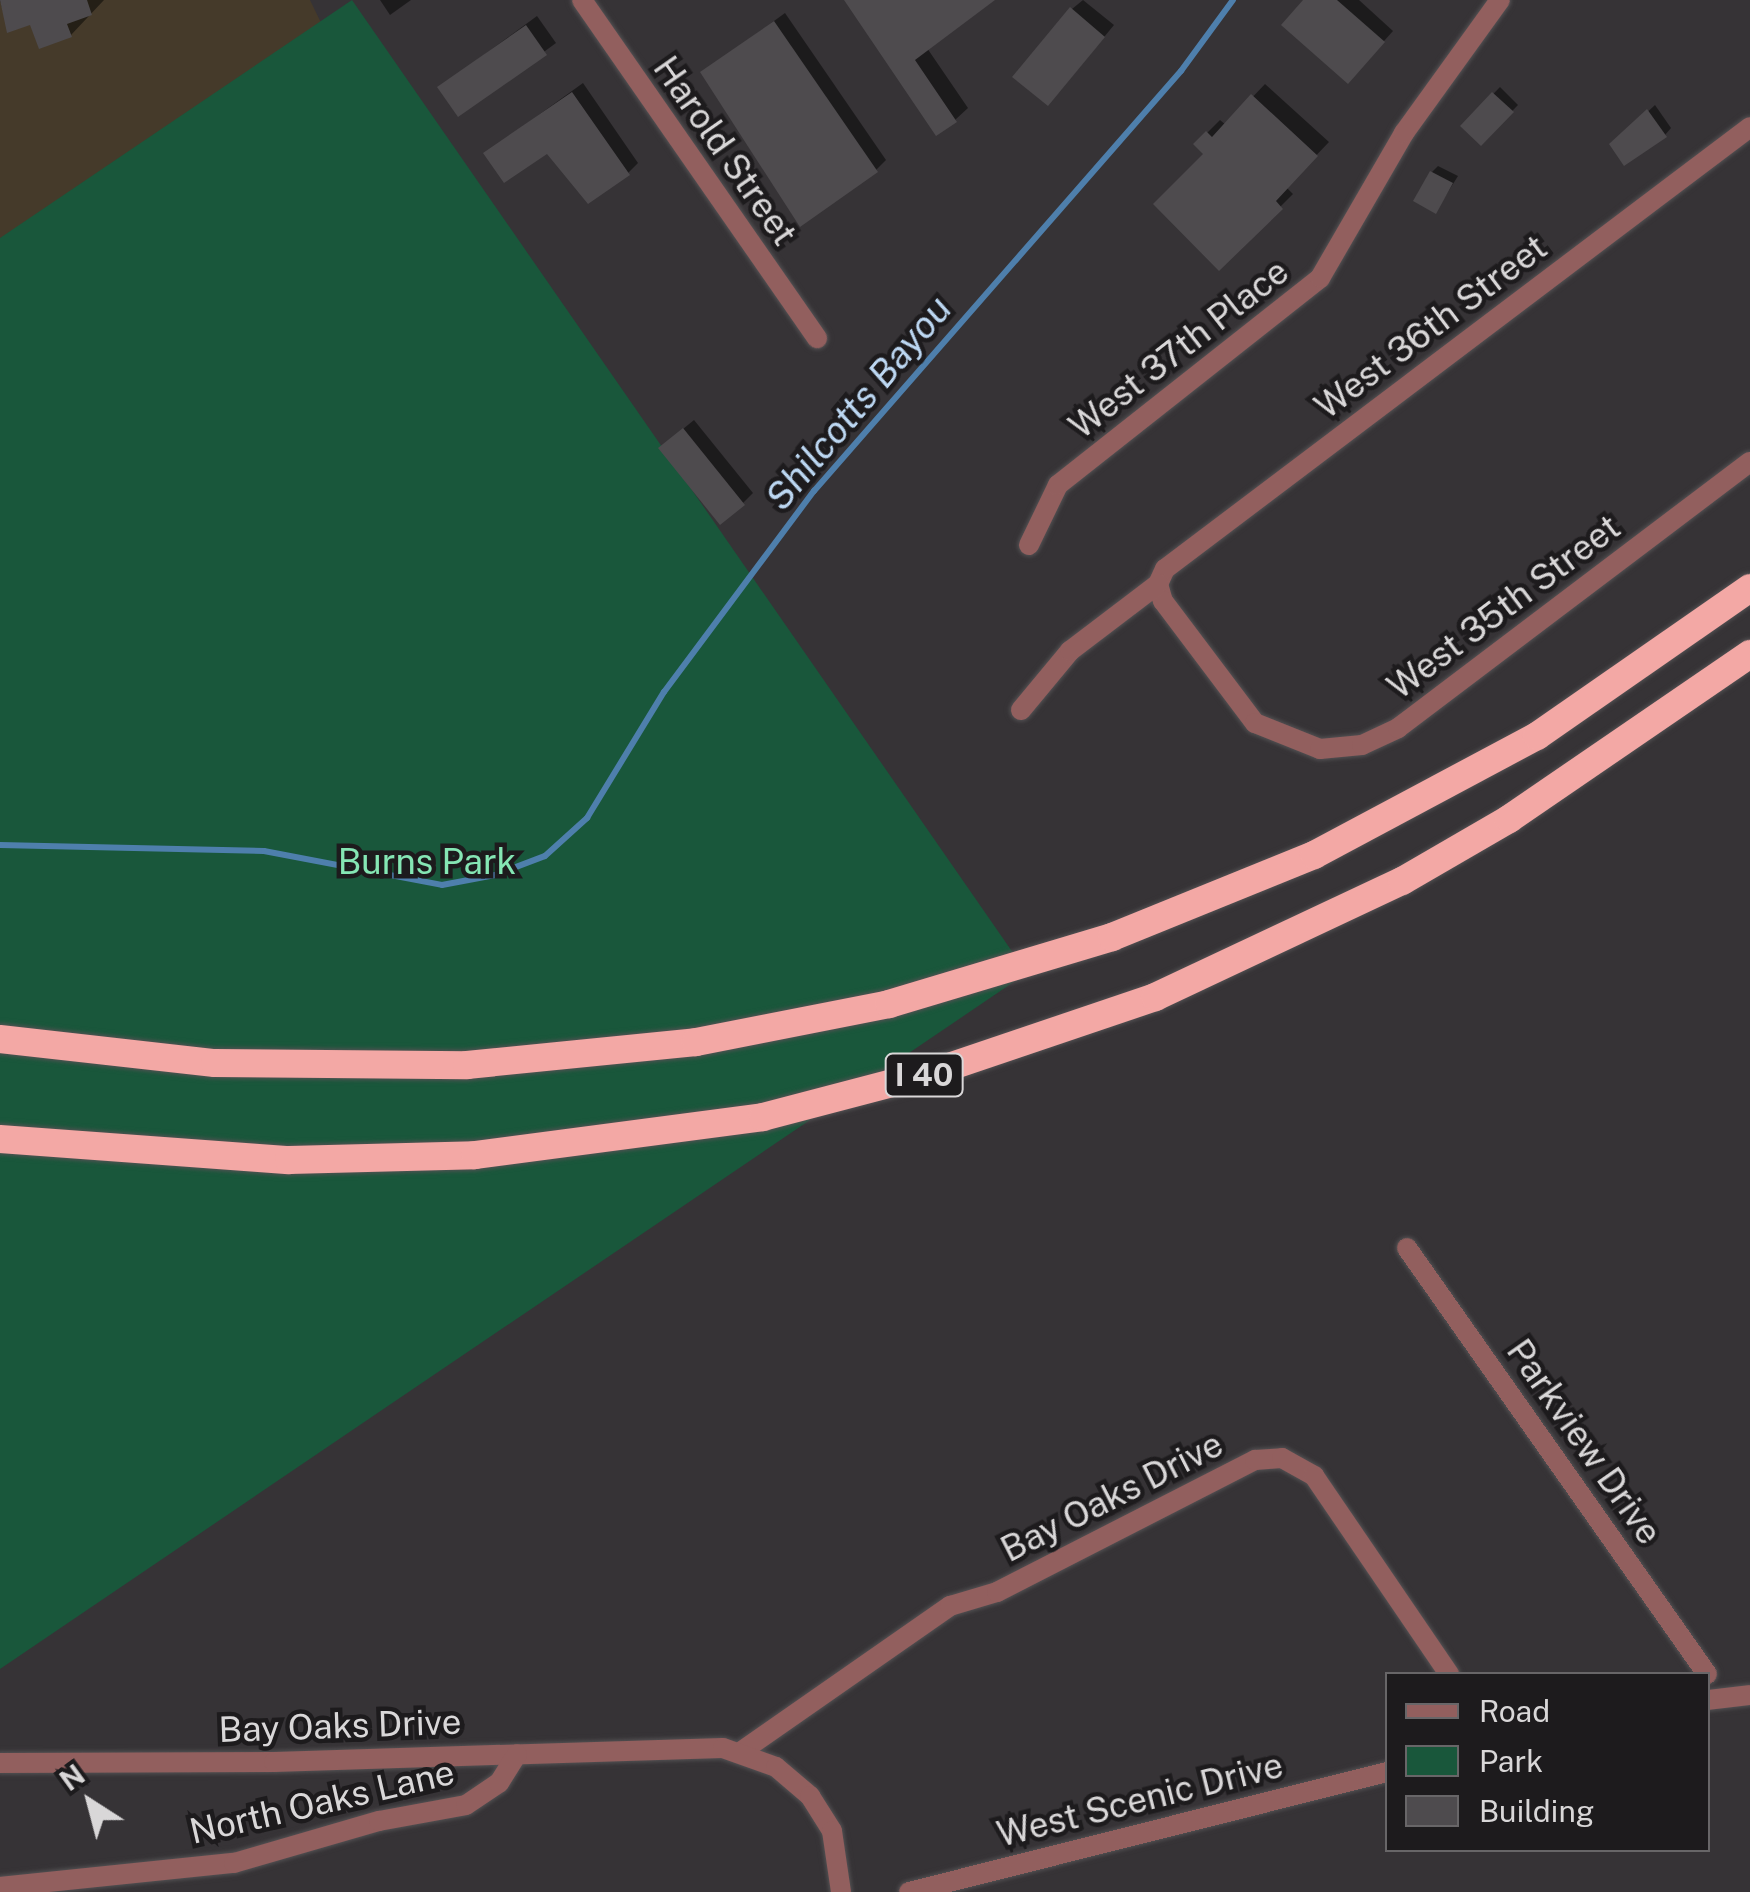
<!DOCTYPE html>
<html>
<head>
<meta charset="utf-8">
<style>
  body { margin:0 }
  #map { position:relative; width:1750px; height:1892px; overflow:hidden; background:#363336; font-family:"Public Sans",sans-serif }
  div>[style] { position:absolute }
  .education>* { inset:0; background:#453a2a }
  .green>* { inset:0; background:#19573b }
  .shadow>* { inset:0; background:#0007 }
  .stream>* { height:6px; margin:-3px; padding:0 3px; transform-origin:3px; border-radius:3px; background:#4e7fac }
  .building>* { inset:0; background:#4e4b4e }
  .roads { filter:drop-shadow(0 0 2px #535153) drop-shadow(0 0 2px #535153) }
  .minor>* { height:20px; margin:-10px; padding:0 10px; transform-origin:10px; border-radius:10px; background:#925f5e }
  .highway>* { height:28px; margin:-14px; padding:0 14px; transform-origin:14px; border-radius:14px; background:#f3a8a5 }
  span { translate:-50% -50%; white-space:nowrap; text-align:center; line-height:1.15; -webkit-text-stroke:9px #1d1b1d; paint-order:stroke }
  .shield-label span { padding:2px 8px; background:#1d1b1d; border:2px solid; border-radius:8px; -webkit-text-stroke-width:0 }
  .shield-label { font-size:32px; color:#d9d7d8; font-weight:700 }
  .street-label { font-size:35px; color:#d9d7d8 }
  .park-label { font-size:35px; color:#85e6b4 }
  .water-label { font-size:38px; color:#bcd7f2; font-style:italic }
  .legend { position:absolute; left:1385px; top:1672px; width:325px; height:180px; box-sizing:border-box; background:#1d1b1d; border:2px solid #686668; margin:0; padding:12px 18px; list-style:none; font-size:30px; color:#d9d7d8 }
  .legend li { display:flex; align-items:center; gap:20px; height:50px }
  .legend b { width:50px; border:2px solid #686668 }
  .north { position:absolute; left:40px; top:1752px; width:100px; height:100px; -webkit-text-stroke:8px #1d1b1d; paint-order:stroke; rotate:324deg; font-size:28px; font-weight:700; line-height:40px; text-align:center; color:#d9d7d8 }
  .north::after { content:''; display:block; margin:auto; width:35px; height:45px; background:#d9d7d8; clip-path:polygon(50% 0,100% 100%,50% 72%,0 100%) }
</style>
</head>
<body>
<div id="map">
  <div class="education">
    <i style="clip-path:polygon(0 0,310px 0,340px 62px,0 267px)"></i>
  </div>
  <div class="green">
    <i style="clip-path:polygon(352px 0,1027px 973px,0 1669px,0 238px)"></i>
  </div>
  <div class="shadow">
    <i style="clip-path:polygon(0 0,104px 0,71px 35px,31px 21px,8px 30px)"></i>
    <i style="clip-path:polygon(380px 0,411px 0,390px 15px)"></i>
    <i style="clip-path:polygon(847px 0,993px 0,927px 48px,968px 108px,955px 120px)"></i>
    <i style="clip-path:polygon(1083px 0,1114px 25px,1058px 93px,1072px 9px)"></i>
    <i style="clip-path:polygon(1306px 0,1359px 0,1393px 31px,1358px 70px)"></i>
    <i style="clip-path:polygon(785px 13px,886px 160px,876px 170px,703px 73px)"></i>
    <i style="clip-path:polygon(537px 16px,556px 43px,459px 114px,440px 87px)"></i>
    <i style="clip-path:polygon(583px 83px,638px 163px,628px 173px,548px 150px,486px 153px)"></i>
    <i style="clip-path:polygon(1265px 84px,1329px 142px,1286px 187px,1293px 194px,1219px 268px,1207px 154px,1196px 144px,1220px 120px,1226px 125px)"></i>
    <i style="clip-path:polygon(1500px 87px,1518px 105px,1481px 143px,1463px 125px)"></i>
    <i style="clip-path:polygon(1655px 105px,1671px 128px,1665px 135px,1612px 145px)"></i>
    <i style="clip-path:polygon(1438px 166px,1458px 176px,1436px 211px,1432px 172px)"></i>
    <i style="clip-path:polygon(694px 420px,753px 493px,743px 503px,672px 438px)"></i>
  </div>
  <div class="stream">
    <i style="left:0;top:845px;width:264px;rotate:1.3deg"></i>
    <i style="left:264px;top:851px;width:181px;rotate:10.8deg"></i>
    <i style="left:442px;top:885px;width:54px;rotate:-10.7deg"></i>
    <i style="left:495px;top:875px;width:53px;rotate:-20.8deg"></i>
    <i style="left:545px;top:856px;width:57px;rotate:-42.1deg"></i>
    <i style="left:587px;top:818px;width:148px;rotate:-58.6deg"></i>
    <i style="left:664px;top:692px;width:251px;rotate:-53.3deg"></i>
    <i style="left:814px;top:491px;width:558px;rotate:-48.85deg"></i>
    <i style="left:1181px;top:71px;width:88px;rotate:-53.8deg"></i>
  </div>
  <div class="building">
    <i style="clip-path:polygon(0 0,87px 0,92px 15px,67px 24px,72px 37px,39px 49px,30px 25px,7px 33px)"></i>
    <i style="clip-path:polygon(844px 0,995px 0,915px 60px,957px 122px,936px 136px)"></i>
    <i style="clip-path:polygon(1303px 0,1337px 0,1385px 42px,1348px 84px,1281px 25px)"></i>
    <i style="clip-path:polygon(1070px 7px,1105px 37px,1048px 106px,1012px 77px)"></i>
    <i style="clip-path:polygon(774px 21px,878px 172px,800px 227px,700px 72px)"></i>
    <i style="clip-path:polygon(526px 25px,547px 55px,458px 117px,437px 87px)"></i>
    <i style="clip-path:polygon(572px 92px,630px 175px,588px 204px,547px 154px,504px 183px,483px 153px)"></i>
    <i style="clip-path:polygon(1492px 92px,1514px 112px,1481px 146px,1460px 126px)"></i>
    <i style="clip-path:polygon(1251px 94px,1318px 156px,1276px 201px,1283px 209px,1219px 271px,1153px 204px,1203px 154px,1193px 144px,1206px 131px,1212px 137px)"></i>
    <i style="clip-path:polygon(1647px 109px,1667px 137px,1624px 166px,1609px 144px)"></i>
    <i style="clip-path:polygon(1430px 171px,1453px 183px,1436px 214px,1413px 201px)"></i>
    <i style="clip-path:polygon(683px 428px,745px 505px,720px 525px,658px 448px)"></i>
  </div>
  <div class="roads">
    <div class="minor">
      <i style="left:582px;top:0;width:412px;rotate:55.2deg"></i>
      <i style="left:1029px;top:545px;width:67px;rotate:-64.2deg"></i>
      <i style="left:1058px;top:485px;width:334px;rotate:-38.3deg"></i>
      <i style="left:1320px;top:278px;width:168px;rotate:-59.9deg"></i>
      <i style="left:1404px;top:133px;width:164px;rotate:-54.2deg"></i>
      <i style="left:1158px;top:584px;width:18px;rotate:74deg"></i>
      <i style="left:1163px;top:601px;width:153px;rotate:53deg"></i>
      <i style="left:1255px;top:723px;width:70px;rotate:21.8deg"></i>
      <i style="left:1320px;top:749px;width:42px;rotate:-5.4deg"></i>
      <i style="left:1362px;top:745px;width:40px;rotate:-25deg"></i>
      <i style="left:1398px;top:728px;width:441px;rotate:-37.1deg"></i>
      <i style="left:1158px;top:584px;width:17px;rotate:-65deg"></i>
      <i style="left:1165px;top:569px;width:733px;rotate:-37.07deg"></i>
      <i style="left:1021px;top:710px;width:77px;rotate:-50.3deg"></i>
      <i style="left:1070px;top:651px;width:111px;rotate:-37.3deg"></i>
      <i style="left:1407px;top:1248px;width:521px;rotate:54.85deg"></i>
      <i style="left:1708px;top:1700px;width:42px;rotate:-6.8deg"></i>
      <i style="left:742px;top:1751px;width:254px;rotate:-34.9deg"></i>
      <i style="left:950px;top:1606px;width:49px;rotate:-16.6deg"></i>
      <i style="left:997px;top:1592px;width:290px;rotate:-27.1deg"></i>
      <i style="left:1255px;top:1460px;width:27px;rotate:-4deg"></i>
      <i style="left:1282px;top:1458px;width:37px;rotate:29deg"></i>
      <i style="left:1314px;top:1476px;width:240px;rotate:55.7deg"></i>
      <i style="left:0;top:1763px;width:274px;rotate:-0.2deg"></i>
      <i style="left:274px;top:1762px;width:449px;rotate:-1.8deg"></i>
      <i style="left:723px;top:1748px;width:56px;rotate:19.7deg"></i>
      <i style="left:776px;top:1767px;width:45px;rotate:40.5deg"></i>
      <i style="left:810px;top:1796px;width:41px;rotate:57.8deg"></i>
      <i style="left:832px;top:1831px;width:62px;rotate:81.6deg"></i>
      <i style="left:0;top:1887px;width:235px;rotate:-5.9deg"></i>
      <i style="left:234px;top:1863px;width:151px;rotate:-16.2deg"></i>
      <i style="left:379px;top:1821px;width:88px;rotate:-10.4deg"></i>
      <i style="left:466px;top:1805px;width:40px;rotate:-34deg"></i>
      <i style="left:499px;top:1783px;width:34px;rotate:-58deg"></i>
      <i style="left:909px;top:1892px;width:494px;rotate:-14.1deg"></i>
    </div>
    <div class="highway">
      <i style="left:0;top:1039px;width:216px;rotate:6.4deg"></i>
      <i style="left:215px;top:1063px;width:252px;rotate:0.5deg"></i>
      <i style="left:467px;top:1065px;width:230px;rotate:-5.7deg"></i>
      <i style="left:696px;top:1042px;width:197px;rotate:-11.1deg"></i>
      <i style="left:889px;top:1004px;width:233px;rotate:-16.7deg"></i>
      <i style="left:1112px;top:937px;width:218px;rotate:-22.1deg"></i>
      <i style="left:1314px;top:855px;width:253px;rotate:-28.1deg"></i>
      <i style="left:1537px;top:736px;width:259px;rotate:-34.8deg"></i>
      <i style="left:0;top:1139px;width:290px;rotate:4.2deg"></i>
      <i style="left:289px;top:1160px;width:186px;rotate:-1.5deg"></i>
      <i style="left:475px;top:1155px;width:290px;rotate:-7.5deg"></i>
      <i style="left:763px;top:1117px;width:174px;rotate:-14.7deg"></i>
      <i style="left:931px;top:1073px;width:237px;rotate:-18.7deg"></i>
      <i style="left:1155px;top:997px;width:273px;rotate:-25.2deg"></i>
      <i style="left:1402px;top:881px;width:124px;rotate:-30.1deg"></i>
      <i style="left:1509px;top:819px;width:292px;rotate:-34.4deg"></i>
    </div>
  </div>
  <div class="shield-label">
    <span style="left:924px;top:1075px">I 40</span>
  </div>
  <div class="street-label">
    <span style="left:725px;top:151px;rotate:55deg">Harold Street</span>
    <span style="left:1431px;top:327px;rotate:-37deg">West 36th Street</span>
    <span style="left:1179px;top:349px;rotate:-38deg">West 37th Place</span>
    <span style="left:1504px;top:607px;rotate:-37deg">West 35th Street</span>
    <span style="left:1584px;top:1442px;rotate:55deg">Parkview Drive</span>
    <span style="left:1112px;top:1497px;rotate:-27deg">Bay Oaks Drive</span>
    <span style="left:340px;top:1726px;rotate:-2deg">Bay Oaks Drive</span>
    <span style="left:1140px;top:1800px;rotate:-14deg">West Scenic Drive</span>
    <span style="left:322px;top:1802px;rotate:-13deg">North Oaks Lane</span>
  </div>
  <div class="park-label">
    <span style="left:427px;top:862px">Burns Park</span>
  </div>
  <div class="water-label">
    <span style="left:858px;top:403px;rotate:-50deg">Shilcotts Bayou</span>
  </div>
  <ul class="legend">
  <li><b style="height:12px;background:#925f5e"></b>Road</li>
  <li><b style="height:28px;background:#19573b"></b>Park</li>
  <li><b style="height:28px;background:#4e4b4e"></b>Building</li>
  </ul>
  <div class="north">N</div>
</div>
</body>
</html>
